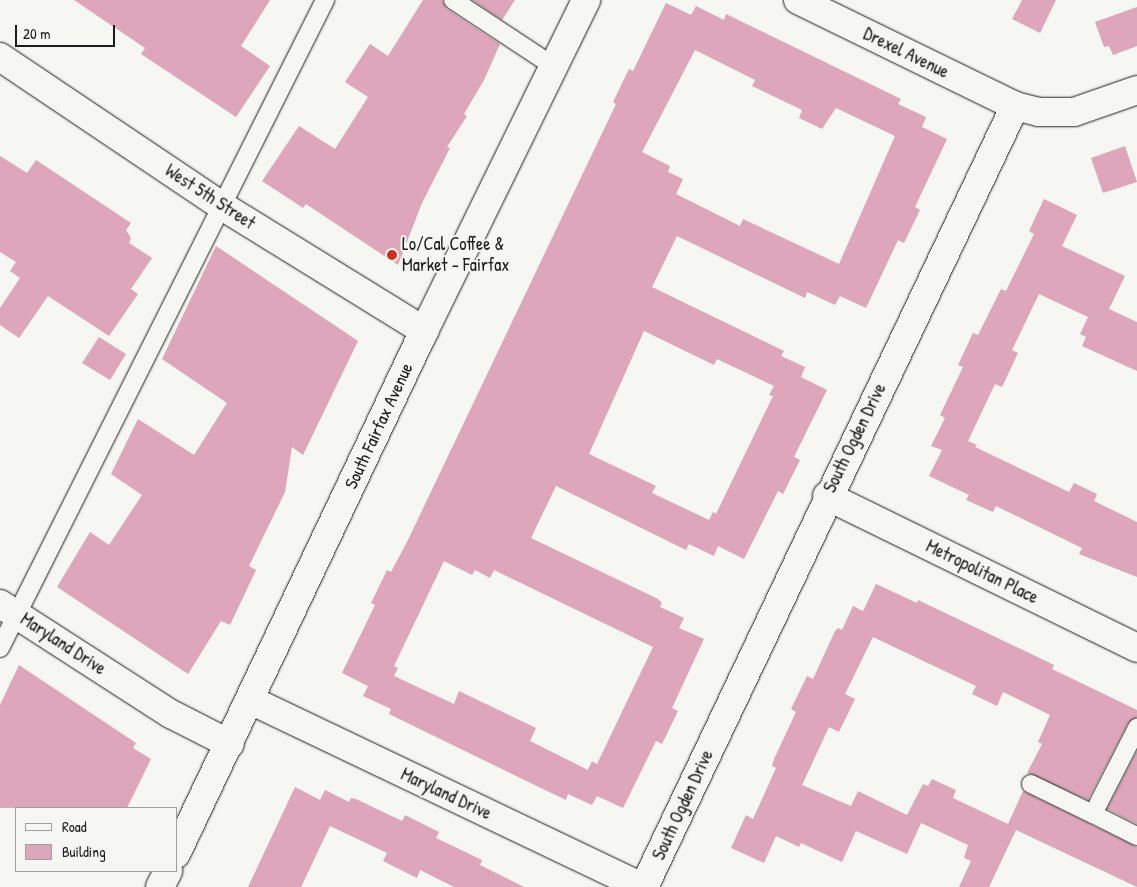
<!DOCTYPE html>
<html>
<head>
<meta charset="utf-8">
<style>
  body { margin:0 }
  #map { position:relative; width:1137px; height:887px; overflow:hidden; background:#f6f6f2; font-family:"Patrick Hand",sans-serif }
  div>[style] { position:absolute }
  .building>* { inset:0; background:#dda6ba }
  .roads { filter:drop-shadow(0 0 1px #1c1c1c) drop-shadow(0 0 1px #1c1c1c) }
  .lane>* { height:18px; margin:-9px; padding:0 9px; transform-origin:9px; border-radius:9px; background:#f6f6f2 }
  .street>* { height:28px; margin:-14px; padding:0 14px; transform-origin:14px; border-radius:14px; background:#f6f6f2 }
  .secondary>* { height:28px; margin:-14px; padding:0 14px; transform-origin:14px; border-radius:14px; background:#f6f6f2 }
  .dots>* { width:14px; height:14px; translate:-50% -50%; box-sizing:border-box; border:2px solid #f6f6f2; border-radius:50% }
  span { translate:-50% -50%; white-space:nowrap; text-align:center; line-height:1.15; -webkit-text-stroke:4px #f6f6f2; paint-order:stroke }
  .street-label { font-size:18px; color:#1c1c1c }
  .poi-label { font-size:18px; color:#1c1c1c }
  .left { translate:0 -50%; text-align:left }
  .legend { position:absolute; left:15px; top:807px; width:162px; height:65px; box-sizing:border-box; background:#f6f6f2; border:1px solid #9f9f9c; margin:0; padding:6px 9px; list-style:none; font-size:15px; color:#1c1c1c }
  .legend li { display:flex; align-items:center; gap:10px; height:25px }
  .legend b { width:25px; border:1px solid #9f9f9c }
  .scale { position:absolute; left:15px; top:25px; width:100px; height:22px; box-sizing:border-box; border:2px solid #1c1c1c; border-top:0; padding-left:6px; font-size:15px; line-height:18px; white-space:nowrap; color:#1c1c1c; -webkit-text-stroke:4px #f6f6f2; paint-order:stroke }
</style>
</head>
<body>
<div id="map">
  <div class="building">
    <i style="clip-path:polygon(74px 0,270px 0,241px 46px,270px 66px,236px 117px,141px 54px,145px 48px)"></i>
    <i style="clip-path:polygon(423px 0,442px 0,447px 9px,500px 44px,484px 80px,464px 114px,467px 116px,447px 147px,450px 148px,422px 203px,398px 265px,306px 204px,303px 208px,262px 181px,299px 126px,335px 149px,368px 97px,345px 82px,370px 44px,388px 56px)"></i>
    <i style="clip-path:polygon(472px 0,515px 0,502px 20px)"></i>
    <i style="clip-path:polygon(1022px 0,1056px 0,1040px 33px,1012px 19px)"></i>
    <i style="clip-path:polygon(evenodd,666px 3px,691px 15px,696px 6px,724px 20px,726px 14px,901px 99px,898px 104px,926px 117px,922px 127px,947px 139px,915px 207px,920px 210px,904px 243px,898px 240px,866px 308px,840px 296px,835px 305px,807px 292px,805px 298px,677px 236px,652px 287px,784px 351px,781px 356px,805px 367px,801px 377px,827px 390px,794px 457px,800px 460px,783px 494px,778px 491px,744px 559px,718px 546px,714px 556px,689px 544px,686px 550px,556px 486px,531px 538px,658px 599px,662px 603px,660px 607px,684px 618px,679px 628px,704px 639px,672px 708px,678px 711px,662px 744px,656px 741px,623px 808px,597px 796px,592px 805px,568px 794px,566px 800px,512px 774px,389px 714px,391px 709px,363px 696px,368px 686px,342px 673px,375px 605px,371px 603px,387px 570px,391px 572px,407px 542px,616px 104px,613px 102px,629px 69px,633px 71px,666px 3px,695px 50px,755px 80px,752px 86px,802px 110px,799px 118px,822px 129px,836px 108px,895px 136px,839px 264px,743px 219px,740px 226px,676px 194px,683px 179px,668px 172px,670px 166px,642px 152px,695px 50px,666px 3px,644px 331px,714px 365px,717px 359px,774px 386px,769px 395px,773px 396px,716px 514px,713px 512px,709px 520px,652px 493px,656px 486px,589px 454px,644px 331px,666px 3px,444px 561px,472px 575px,475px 570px,490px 578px,494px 570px,653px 647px,597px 764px,592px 761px,588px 770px,530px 741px,536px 728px,459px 691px,454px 704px,394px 676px,398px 668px,394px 666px,444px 561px)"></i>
    <i style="clip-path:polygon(1137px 7px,1137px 46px,1113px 55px,1109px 46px,1104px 47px,1095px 22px)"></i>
    <i style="clip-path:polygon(1125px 146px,1137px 182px,1103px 193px,1091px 158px)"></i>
    <i style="clip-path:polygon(0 156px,27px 173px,36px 160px,131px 223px,126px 230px,131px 238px,129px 243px,152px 258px,131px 289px,138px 294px,109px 336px,48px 296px,19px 338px,0 325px,0 308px,20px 278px,10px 271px,16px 262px,0 252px)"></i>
    <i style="clip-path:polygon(1044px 199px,1077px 215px,1062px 246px,1125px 276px,1109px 309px,1137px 322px,1137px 371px,1082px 346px,1086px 337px,1080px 334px,1088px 317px,1039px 294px,1012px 350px,1018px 353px,1002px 387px,995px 384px,968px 441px,977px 445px,975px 447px,1069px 492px,1074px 483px,1097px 494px,1094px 501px,1137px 522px,1137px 577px,1079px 554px,1082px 548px,996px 506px,993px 512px,966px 500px,969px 495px,929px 476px,942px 450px,931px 446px,945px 418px,940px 415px,963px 367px,958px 365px,973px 333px,978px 335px,1001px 289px,1006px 291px,1034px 234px,1029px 231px)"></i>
    <i style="clip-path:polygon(216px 246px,358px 341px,303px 455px,292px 447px,285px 492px,249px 566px,256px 570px,230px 625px,221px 621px,188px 674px,57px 587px,90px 532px,109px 545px,142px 495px,111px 474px,138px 419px,194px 455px,227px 403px,162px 359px)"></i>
    <i style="clip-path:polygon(99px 337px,126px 354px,110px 380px,82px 363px)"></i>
    <i style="clip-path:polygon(876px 584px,917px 603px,918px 600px,1054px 665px,1052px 669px,1137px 710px,1137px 717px,1128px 723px,1088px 800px,1027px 773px,1042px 744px,1038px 742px,1050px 715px,1003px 692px,997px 706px,972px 694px,976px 686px,873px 637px,845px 694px,855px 699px,839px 732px,829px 727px,802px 785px,851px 806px,858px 791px,907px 815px,923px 784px,928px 786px,932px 779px,956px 790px,953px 798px,1008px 824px,1023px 791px,1137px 847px,1137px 887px,1016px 830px,989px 887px,959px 887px,971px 861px,964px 858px,968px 845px,921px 823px,907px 854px,856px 831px,842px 862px,801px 843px,799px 847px,776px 836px,764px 863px,731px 848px,746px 815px,753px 819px,776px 768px,772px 766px,774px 759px,796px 712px,791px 709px,807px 676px,813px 679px,835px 631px,838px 628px,842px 630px,853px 606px,863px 611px)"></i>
    <i style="clip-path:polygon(19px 665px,136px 743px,133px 748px,151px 759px,127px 808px,0 808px,0 705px)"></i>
    <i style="clip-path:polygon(1137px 751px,1137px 824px,1107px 809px)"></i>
    <i style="clip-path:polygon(295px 787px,320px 800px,325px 790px,349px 802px,351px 798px,356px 799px,402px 821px,405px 815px,439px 832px,436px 838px,482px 860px,480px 865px,524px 887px,454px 887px,420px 870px,417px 878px,383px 861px,387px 853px,330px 826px,301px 887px,248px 887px)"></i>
  </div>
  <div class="roads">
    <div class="lane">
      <i style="left:453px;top:0;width:120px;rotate:33.4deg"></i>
      <i style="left:0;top:648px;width:725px;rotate:-63.36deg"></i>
      <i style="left:1031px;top:784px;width:69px;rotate:25.8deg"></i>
      <i style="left:1093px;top:814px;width:97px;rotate:-62.9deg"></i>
      <i style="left:1093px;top:814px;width:49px;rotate:26.6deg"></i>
    </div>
    <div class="street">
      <i style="left:798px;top:0;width:242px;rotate:26deg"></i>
      <i style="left:1015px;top:106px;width:25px;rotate:14deg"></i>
      <i style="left:1039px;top:112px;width:35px"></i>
      <i style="left:1074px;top:112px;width:67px;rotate:-19.2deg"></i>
      <i style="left:0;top:57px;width:267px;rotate:33.9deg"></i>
      <i style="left:222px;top:206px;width:238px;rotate:31.7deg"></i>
      <i style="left:827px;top:496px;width:345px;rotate:26.1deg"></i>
      <i style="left:0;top:604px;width:203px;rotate:32.8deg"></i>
      <i style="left:171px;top:714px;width:66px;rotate:27deg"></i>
      <i style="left:250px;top:700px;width:434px;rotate:25.5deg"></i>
      <i style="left:644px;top:887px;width:865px;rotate:-64.59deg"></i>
    </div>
    <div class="secondary">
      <i style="left:176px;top:854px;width:579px;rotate:-64.63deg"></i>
      <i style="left:424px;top:331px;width:369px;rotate:-63.9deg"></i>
      <i style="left:160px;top:887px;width:18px;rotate:-63deg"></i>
    </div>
  </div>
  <div class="dots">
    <i style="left:392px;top:255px;background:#c8321e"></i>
  </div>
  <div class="street-label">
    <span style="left:906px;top:53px;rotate:26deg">Drexel Avenue</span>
    <span style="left:210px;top:197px;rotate:33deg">West 5th Street</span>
    <span style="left:379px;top:426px;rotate:-65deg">South Fairfax Avenue</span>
    <span style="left:855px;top:438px;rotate:-64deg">South Ogden Drive</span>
    <span style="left:982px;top:572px;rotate:26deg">Metropolitan Place</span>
    <span style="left:63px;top:644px;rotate:33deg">Maryland Drive</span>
    <span style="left:446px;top:794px;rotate:25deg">Maryland Drive</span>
    <span style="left:683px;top:805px;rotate:-65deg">South Ogden Drive</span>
  </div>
  <div class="poi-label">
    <span class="left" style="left:402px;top:255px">Lo/Cal Coffee &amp;<br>Market - Fairfax</span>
  </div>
  <ul class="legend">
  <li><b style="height:6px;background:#f6f6f2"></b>Road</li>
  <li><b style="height:14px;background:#dda6ba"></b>Building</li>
  </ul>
  <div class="scale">20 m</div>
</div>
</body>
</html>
